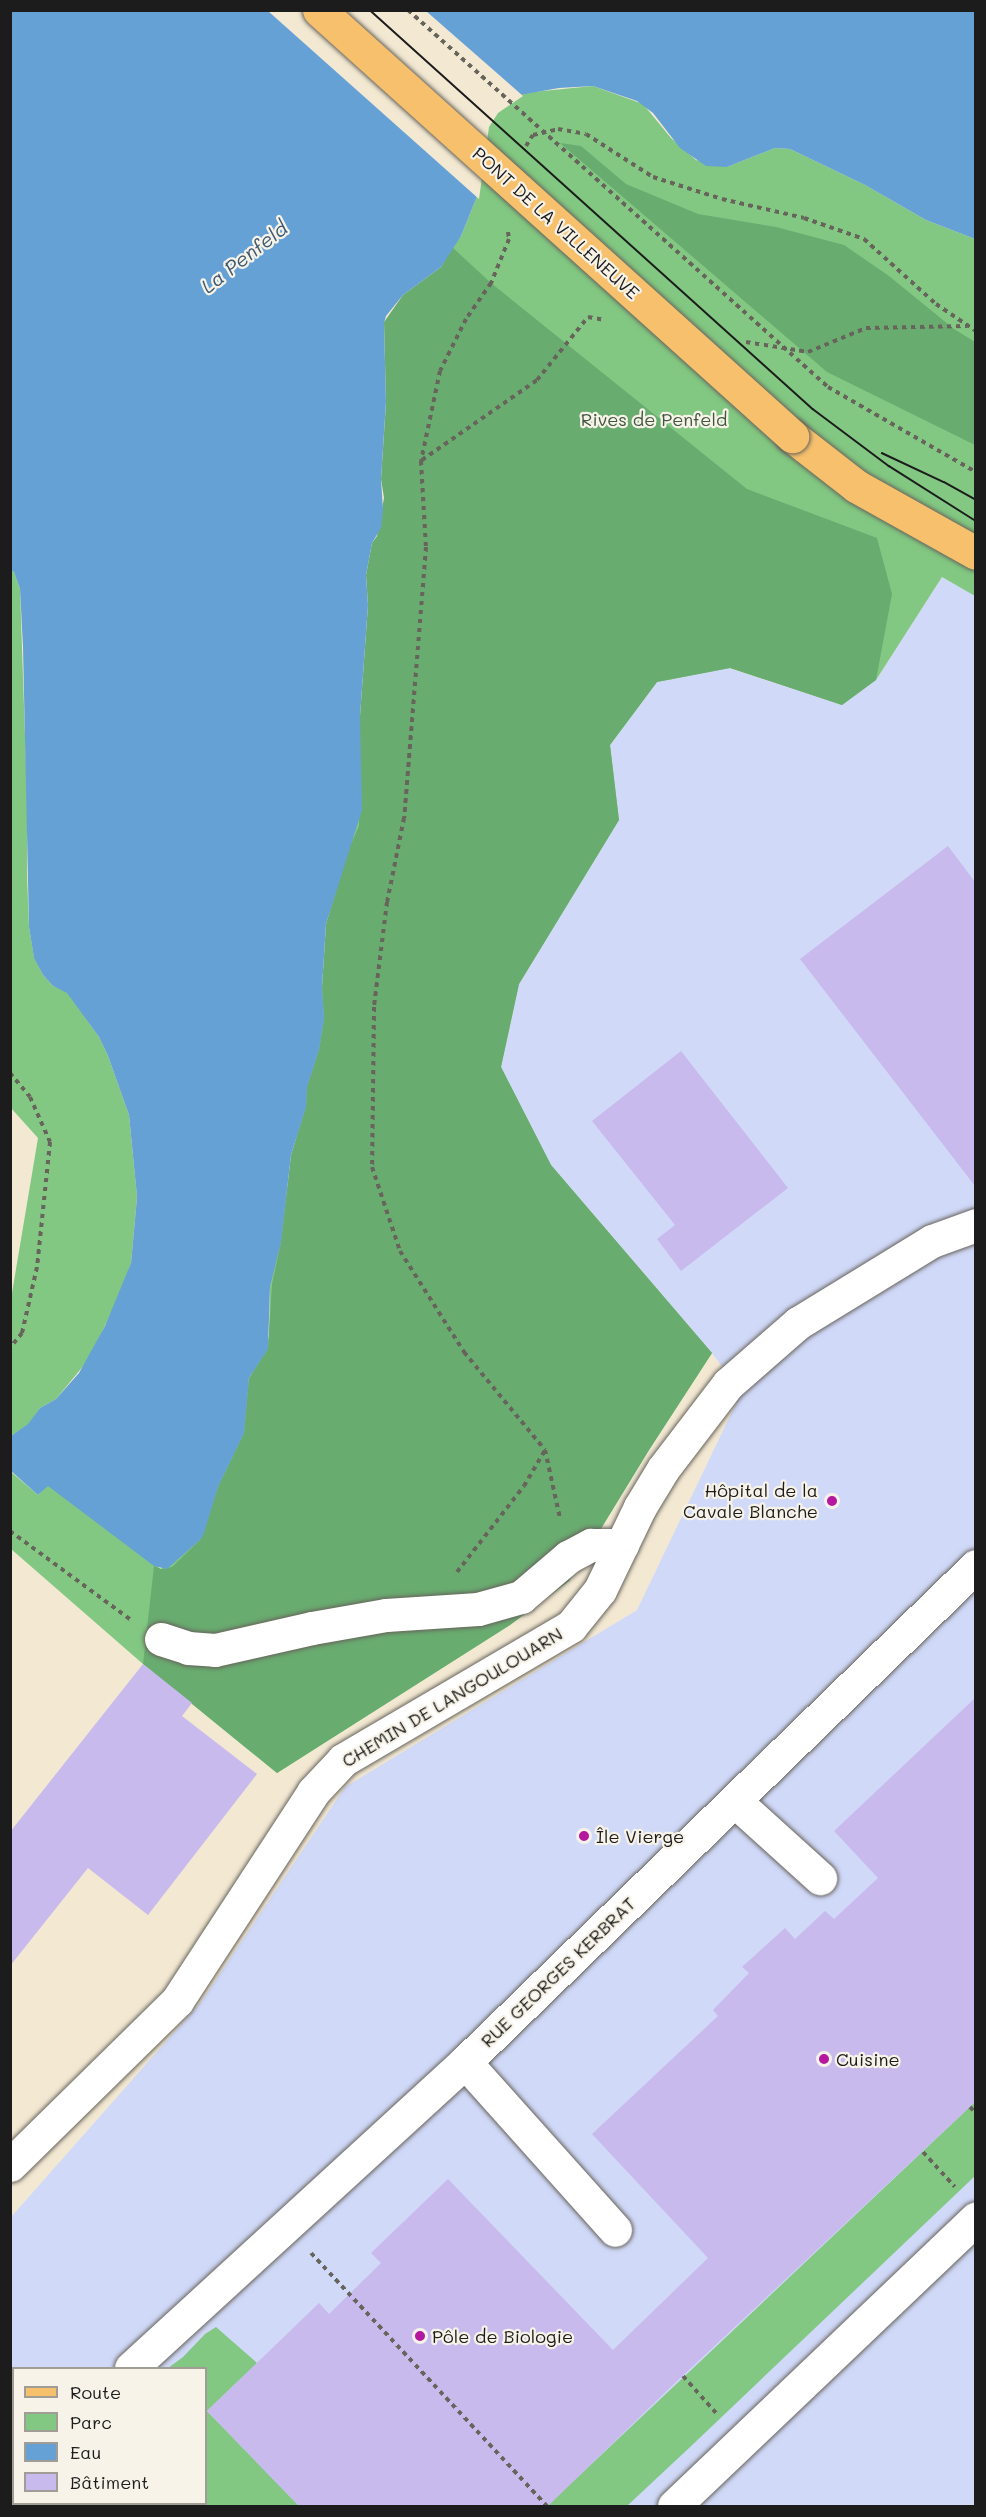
<!DOCTYPE html>
<html>
<head>
<meta charset="utf-8">
<style>
  body { margin:0 }
  #map { position:relative; width:986px; height:2517px; overflow:hidden; background:#f3e9d3; font-family:Mali,sans-serif }
  div>[style] { position:absolute }
  .built>* { inset:0; background:#d1d9f9 }
  .green>* { inset:0; background:#82c882 }
  .forest>* { inset:0; background:#69ac70 }
  .water>* { inset:0; background:#66a1d6 }
  .pier>* { inset:0; background:#f3e9d3 }
  .building>* { inset:0; background:#c8baed }
  .path>* { height:4px; margin-top:-2px; transform-origin:0; background:repeating-linear-gradient(90deg,#67645c 0 4.5px,transparent 0 9px) }
  .roads { filter:drop-shadow(0 0 2px #67645c) drop-shadow(0 0 2px #67645c) }
  .minor>* { height:33px; margin:-16.5px; padding:0 16.5px; transform-origin:16.5px; border-radius:16.5px; background:#fff }
  .major>* { height:33px; margin:-16.5px; padding:0 16.5px; transform-origin:16.5px; border-radius:16.5px; background:#f7c06c }
  .tram>* { height:1.5px; margin:-0.75px; padding:0 0.75px; transform-origin:0.75px; border-radius:0.75px; background:#1c1c1c }
  .path-bridge>* { height:4px; margin-top:-2px; transform-origin:0; background:repeating-linear-gradient(90deg,#67645c 0 4.5px,transparent 0 9px) }
  .bridges { filter:drop-shadow(0 0 2px #67645c) drop-shadow(0 0 2px #67645c) }
  .major-bridge>* { height:33px; margin:-16.5px; padding:0 16.5px; transform-origin:16.5px; border-radius:16.5px; background:#f7c06c }
  .dots>* { width:16px; height:16px; translate:-50% -50%; box-sizing:border-box; border:3px solid #f7f3e8; border-radius:50% }
  span { translate:-50% -50%; white-space:nowrap; text-align:center; line-height:1.15; -webkit-text-stroke:4.5px #f7f3e8; paint-order:stroke }
  .street-label { font-size:18px; color:#1c1c1c }
  .park-label { font-size:18px; color:#405840 }
  .poi-label { font-size:18px; color:#1c1c1c }
  .right { translate:-100% -50%; text-align:right }
  .left { translate:0 -50%; text-align:left }
  .water-label { font-size:20px; color:#3d5870; font-style:italic }
  .frame { position:absolute; inset:0; border:12px solid #1c1c1c; pointer-events:none }
  .legend { position:absolute; left:12px; top:2367px; width:195px; height:138px; box-sizing:border-box; background:#f7f3e8; border:2px solid #9f9d96; margin:0; padding:8px 10px; list-style:none; font-size:18px; color:#1c1c1c }
  .legend li { display:flex; align-items:center; gap:12px; height:30px }
  .legend b { width:30px; border:2px solid #9f9d96 }
</style>
</head>
<body>
<div id="map">
  <div class="built">
    <i style="clip-path:polygon(evenodd,942px 577px,976px 596px,975px 2506px,11px 2506px,11px 2217px,201px 2002px,345px 1787px,637px 1610px,741px 1393px,712px 1353px,551px 1165px,501px 1067px,519px 984px,619px 820px,610px 745px,657px 682px,729px 668px,842px 705px,876px 680px,942px 577px,14px 2368px,206px 2368px,206px 2504px,14px 2504px,14px 2368px)"></i>
  </div>
  <div class="green">
    <i style="clip-path:polygon(593px 86px,643px 104px,671px 138px,696px 160px,727px 167px,775px 148px,790px 149px,865px 185px,926px 220px,975px 239px,975px 596px,942px 577px,876px 680px,842px 705px,730px 668px,657px 682px,610px 745px,619px 820px,519px 984px,501px 1067px,551px 1165px,712px 1353px,649px 1450px,569px 1581px,510px 1625px,277px 1773px,143px 1664px,11px 1549px,10px 1471px,38px 1495px,48px 1485px,161px 1569px,269px 1337px,270px 1287px,452px 247px,461px 236px,478px 194px,483px 137px,490px 118px,514px 96px,523px 93px)"></i>
    <i style="clip-path:polygon(11px 570px,14px 572px,20px 589px,27px 794px,27px 874px,29px 927px,34px 957px,43px 975px,53px 986px,67px 992px,99px 1037px,108px 1056px,129px 1115px,137px 1197px,131px 1263px,121px 1292px,89px 1359px,56px 1399px,40px 1408px,29px 1424px,11px 1436px,11px 1299px,38px 1138px,10px 1107px)"></i>
    <i style="clip-path:polygon(975px 2102px,975px 2176px,688px 2449px,627px 2506px,547px 2506px)"></i>
    <i style="clip-path:polygon(216px 2327px,257px 2363px,207px 2411px,299px 2506px,112px 2506px,112px 2504px,206px 2504px,206px 2368px,168px 2368px,183px 2357px,205px 2334px)"></i>
  </div>
  <div class="forest">
    <i style="clip-path:polygon(560px 143px,581px 146px,626px 184px,698px 214px,776px 227px,844px 245px,889px 276px,954px 329px,975px 342px,975px 445px,827px 372px)"></i>
    <i style="clip-path:polygon(452px 247px,491px 283px,747px 489px,877px 538px,892px 594px,876px 680px,842px 705px,730px 668px,657px 682px,610px 745px,619px 820px,519px 984px,501px 1067px,551px 1165px,712px 1353px,649px 1450px,569px 1581px,510px 1625px,277px 1773px,143px 1664px,154px 1566px,161px 1569px,172px 1567px,201px 1539px,218px 1487px,244px 1433px,249px 1378px,268px 1349px,272px 1284px,281px 1242px,291px 1155px,306px 1107px,307px 1087px,319px 1050px,324px 1018px,322px 987px,326px 924px,347px 853px,359px 826px,360px 716px,368px 605px,366px 575px,372px 543px,377px 536px,384px 498px,381px 479px,386px 403px,384px 322px,403px 295px,441px 267px)"></i>
  </div>
  <div class="water">
    <i style="clip-path:polygon(11px 11px,975px 11px,975px 239px,926px 220px,865px 185px,790px 149px,775px 148px,727px 167px,706px 166px,680px 148px,653px 113px,637px 101px,593px 86px,559px 88px,514px 96px,496px 111px,486px 126px,478px 194px,461px 236px,441px 267px,403px 295px,386px 316px,384px 323px,386px 402px,381px 479px,383px 510px,381px 528px,372px 543px,366px 575px,368px 605px,360px 716px,362px 810px,326px 924px,322px 987px,324px 1018px,319px 1050px,307px 1087px,306px 1107px,291px 1155px,281px 1242px,270px 1287px,268px 1349px,249px 1378px,244px 1433px,218px 1487px,204px 1533px,201px 1539px,167px 1569px,154px 1566px,48px 1486px,38px 1495px,11px 1471px,11px 1436px,28px 1424px,40px 1408px,56px 1399px,79px 1373px,105px 1326px,131px 1263px,137px 1197px,129px 1115px,108px 1056px,99px 1037px,67px 993px,53px 986px,43px 975px,34px 958px,29px 927px,23px 647px,20px 589px,14px 572px,11px 570px)"></i>
  </div>
  <div class="pier">
    <i style="clip-path:polygon(268px 11px,426px 11px,523px 96px,498px 113px,489px 127px,479px 199px)"></i>
  </div>
  <div class="building">
    <i style="clip-path:polygon(948px 846px,975px 882px,975px 1186px,800px 959px)"></i>
    <i style="clip-path:polygon(681px 1051px,788px 1188px,681px 1271px,657px 1239px,675px 1225px,592px 1121px)"></i>
    <i style="clip-path:polygon(143px 1664px,192px 1703px,182px 1716px,257px 1774px,148px 1915px,88px 1868px,10px 1966px,10px 1832px)"></i>
    <i style="clip-path:polygon(975px 1698px,975px 2102px,675px 2383px,548px 2506px,299px 2506px,207px 2411px,319px 2303px,329px 2314px,381px 2263px,371px 2253px,448px 2179px,613px 2350px,708px 2258px,592px 2134px,718px 2016px,713px 2010px,749px 1973px,742px 1967px,785px 1928px,795px 1939px,825px 1911px,834px 1919px,878px 1878px,834px 1831px)"></i>
  </div>
  <div class="path">
    <i style="left:526px;top:146px;width:13px;rotate:-58deg"></i>
    <i style="left:533px;top:135px;width:26px;rotate:-13deg"></i>
    <i style="left:558px;top:129px;width:28px;rotate:10deg"></i>
    <i style="left:586px;top:134px;width:80px;rotate:32.7deg"></i>
    <i style="left:653px;top:177px;width:72px;rotate:17.7deg"></i>
    <i style="left:722px;top:199px;width:84px;rotate:13deg"></i>
    <i style="left:804px;top:218px;width:64px;rotate:19.3deg"></i>
    <i style="left:864px;top:239px;width:97px;rotate:42.1deg"></i>
    <i style="left:936px;top:304px;width:48px;rotate:34deg"></i>
    <i style="left:508px;top:232px;width:7px;rotate:82deg"></i>
    <i style="left:509px;top:239px;width:48px;rotate:112.2deg"></i>
    <i style="left:491px;top:283px;width:44px;rotate:124.8deg"></i>
    <i style="left:466px;top:319px;width:58px;rotate:116.6deg"></i>
    <i style="left:440px;top:371px;width:92px;rotate:101.9deg"></i>
    <i style="left:421px;top:461px;width:86px;rotate:86.7deg"></i>
    <i style="left:426px;top:547px;width:272px;rotate:94.6deg"></i>
    <i style="left:404px;top:818px;width:86px;rotate:101.4deg"></i>
    <i style="left:387px;top:902px;width:106px;rotate:97.1deg"></i>
    <i style="left:374px;top:1007px;width:160px;rotate:90.7deg"></i>
    <i style="left:372px;top:1167px;width:89px;rotate:71.6deg"></i>
    <i style="left:400px;top:1251px;width:120px;rotate:57.6deg"></i>
    <i style="left:464px;top:1352px;width:127px;rotate:50.4deg"></i>
    <i style="left:545px;top:1450px;width:70px;rotate:77.6deg"></i>
    <i style="left:746px;top:342px;width:63px;rotate:9.2deg"></i>
    <i style="left:808px;top:352px;width:63px;rotate:-22.5deg"></i>
    <i style="left:866px;top:328px;width:101px;rotate:-1.1deg"></i>
    <i style="left:828px;top:387px;width:171px;rotate:29.9deg"></i>
    <i style="left:422px;top:460px;width:140px;rotate:-34.8deg"></i>
    <i style="left:537px;top:380px;width:81px;rotate:-51deg"></i>
    <i style="left:588px;top:317px;width:17px;rotate:10deg"></i>
    <i style="left:10px;top:1073px;width:31px;rotate:50deg"></i>
    <i style="left:30px;top:1097px;width:49px;rotate:66deg"></i>
    <i style="left:50px;top:1142px;width:126px;rotate:95.9deg"></i>
    <i style="left:37px;top:1267px;width:68px;rotate:102.8deg"></i>
    <i style="left:22px;top:1333px;width:19px;rotate:129deg"></i>
    <i style="left:10px;top:1531px;width:150px;rotate:36.3deg"></i>
    <i style="left:457px;top:1572px;width:109px;rotate:-52.1deg"></i>
    <i style="left:524px;top:1486px;width:42px;rotate:-59.7deg"></i>
    <i style="left:970px;top:2107px;width:8px;rotate:45deg"></i>
    <i style="left:923px;top:2152px;width:47px;rotate:47.6deg"></i>
    <i style="left:311px;top:2253px;width:346px;rotate:47deg"></i>
    <i style="left:683px;top:2376px;width:51px;rotate:48.2deg"></i>
  </div>
  <div class="roads">
    <div class="minor">
      <i style="left:161px;top:1639px;width:28px;rotate:18deg"></i>
      <i style="left:188px;top:1648px;width:27px;rotate:4deg"></i>
      <i style="left:215px;top:1650px;width:99px;rotate:-12.8deg"></i>
      <i style="left:312px;top:1628px;width:75px;rotate:-10deg"></i>
      <i style="left:386px;top:1615px;width:92px;rotate:-3.7deg"></i>
      <i style="left:478px;top:1609px;width:45px;rotate:-15.6deg"></i>
      <i style="left:521px;top:1597px;width:62px;rotate:-40.4deg"></i>
      <i style="left:568px;top:1557px;width:26px;rotate:-28deg"></i>
      <i style="left:591px;top:1545px;width:31px"></i>
      <i style="left:735px;top:1801px;width:115px;rotate:42.2deg"></i>
      <i style="left:465px;top:2062px;width:225px;rotate:48.2deg"></i>
      <i style="left:10px;top:2165px;width:234px;rotate:-44.5deg"></i>
      <i style="left:177px;top:2001px;width:249px;rotate:-56.9deg"></i>
      <i style="left:313px;top:1792px;width:44px;rotate:-46.8deg"></i>
      <i style="left:343px;top:1760px;width:264px;rotate:-30.4deg"></i>
      <i style="left:571px;top:1626px;width:46px;rotate:-51.1deg"></i>
      <i style="left:600px;top:1590px;width:92px;rotate:-64.3deg"></i>
      <i style="left:640px;top:1507px;width:44px;rotate:-58.8deg"></i>
      <i style="left:663px;top:1469px;width:107px;rotate:-52.6deg"></i>
      <i style="left:728px;top:1384px;width:93px;rotate:-41.1deg"></i>
      <i style="left:798px;top:1323px;width:157px;rotate:-31.5deg"></i>
      <i style="left:932px;top:1241px;width:47px;rotate:-20deg"></i>
      <i style="left:131px;top:2368px;width:453px;rotate:-42.5deg"></i>
      <i style="left:465px;top:2062px;width:712px;rotate:-44.15deg"></i>
      <i style="left:76px;top:2506px;width:2px;rotate:-63deg"></i>
      <i style="left:674px;top:2506px;width:417px;rotate:-43.6deg"></i>
    </div>
    <div class="major">
      <i style="left:792px;top:436px;width:81px;rotate:38deg"></i>
      <i style="left:856px;top:486px;width:137px;rotate:29.2deg"></i>
    </div>
  </div>
  <div class="tram">
    <i style="left:370px;top:10px;width:596px;rotate:42.01deg"></i>
    <i style="left:813px;top:409px;width:95px;rotate:36.9deg"></i>
    <i style="left:889px;top:466px;width:103px;rotate:32.3deg"></i>
    <i style="left:882px;top:453px;width:68px;rotate:25.1deg"></i>
    <i style="left:944px;top:482px;width:37px;rotate:29deg"></i>
  </div>
  <div class="path-bridge">
    <i style="left:408px;top:10px;width:564px;rotate:41.91deg"></i>
  </div>
  <div class="bridges">
    <div class="major-bridge">
      <i style="left:319px;top:10px;width:637px;rotate:42.01deg"></i>
    </div>
  </div>
  <div class="dots">
    <i style="left:832px;top:1501px;background:#b5179e"></i>
    <i style="left:584px;top:1836px;background:#b5179e"></i>
    <i style="left:824px;top:2059px;background:#b5179e"></i>
    <i style="left:420px;top:2336px;background:#b5179e"></i>
  </div>
  <div class="street-label">
    <span style="left:556px;top:223px;rotate:42deg">PONT DE LA VILLENEUVE</span>
    <span style="left:452px;top:1697px;rotate:-31deg">CHEMIN DE LANGOULOUARN</span>
    <span style="left:558px;top:1972px;rotate:-44deg">RUE GEORGES KERBRAT</span>
  </div>
  <div class="park-label">
    <span style="left:654px;top:419px">Rives de Penfeld</span>
  </div>
  <div class="poi-label">
    <span class="right" style="left:818px;top:1501px">Hôpital de la<br>Cavale Blanche</span>
    <span class="left" style="left:596px;top:1836px">Île Vierge</span>
    <span class="left" style="left:836px;top:2059px">Cuisine</span>
    <span class="left" style="left:432px;top:2336px">Pôle de Biologie</span>
  </div>
  <div class="water-label">
    <span style="left:244px;top:257px;rotate:-38deg">La Penfeld</span>
  </div>
  <div class="frame"></div>
  <ul class="legend">
  <li><b style="height:8px;background:#f7c06c"></b>Route</li>
  <li><b style="height:16px;background:#82c882"></b>Parc</li>
  <li><b style="height:16px;background:#66a1d6"></b>Eau</li>
  <li><b style="height:16px;background:#c8baed"></b>Bâtiment</li>
  </ul>
</div>
</body>
</html>
